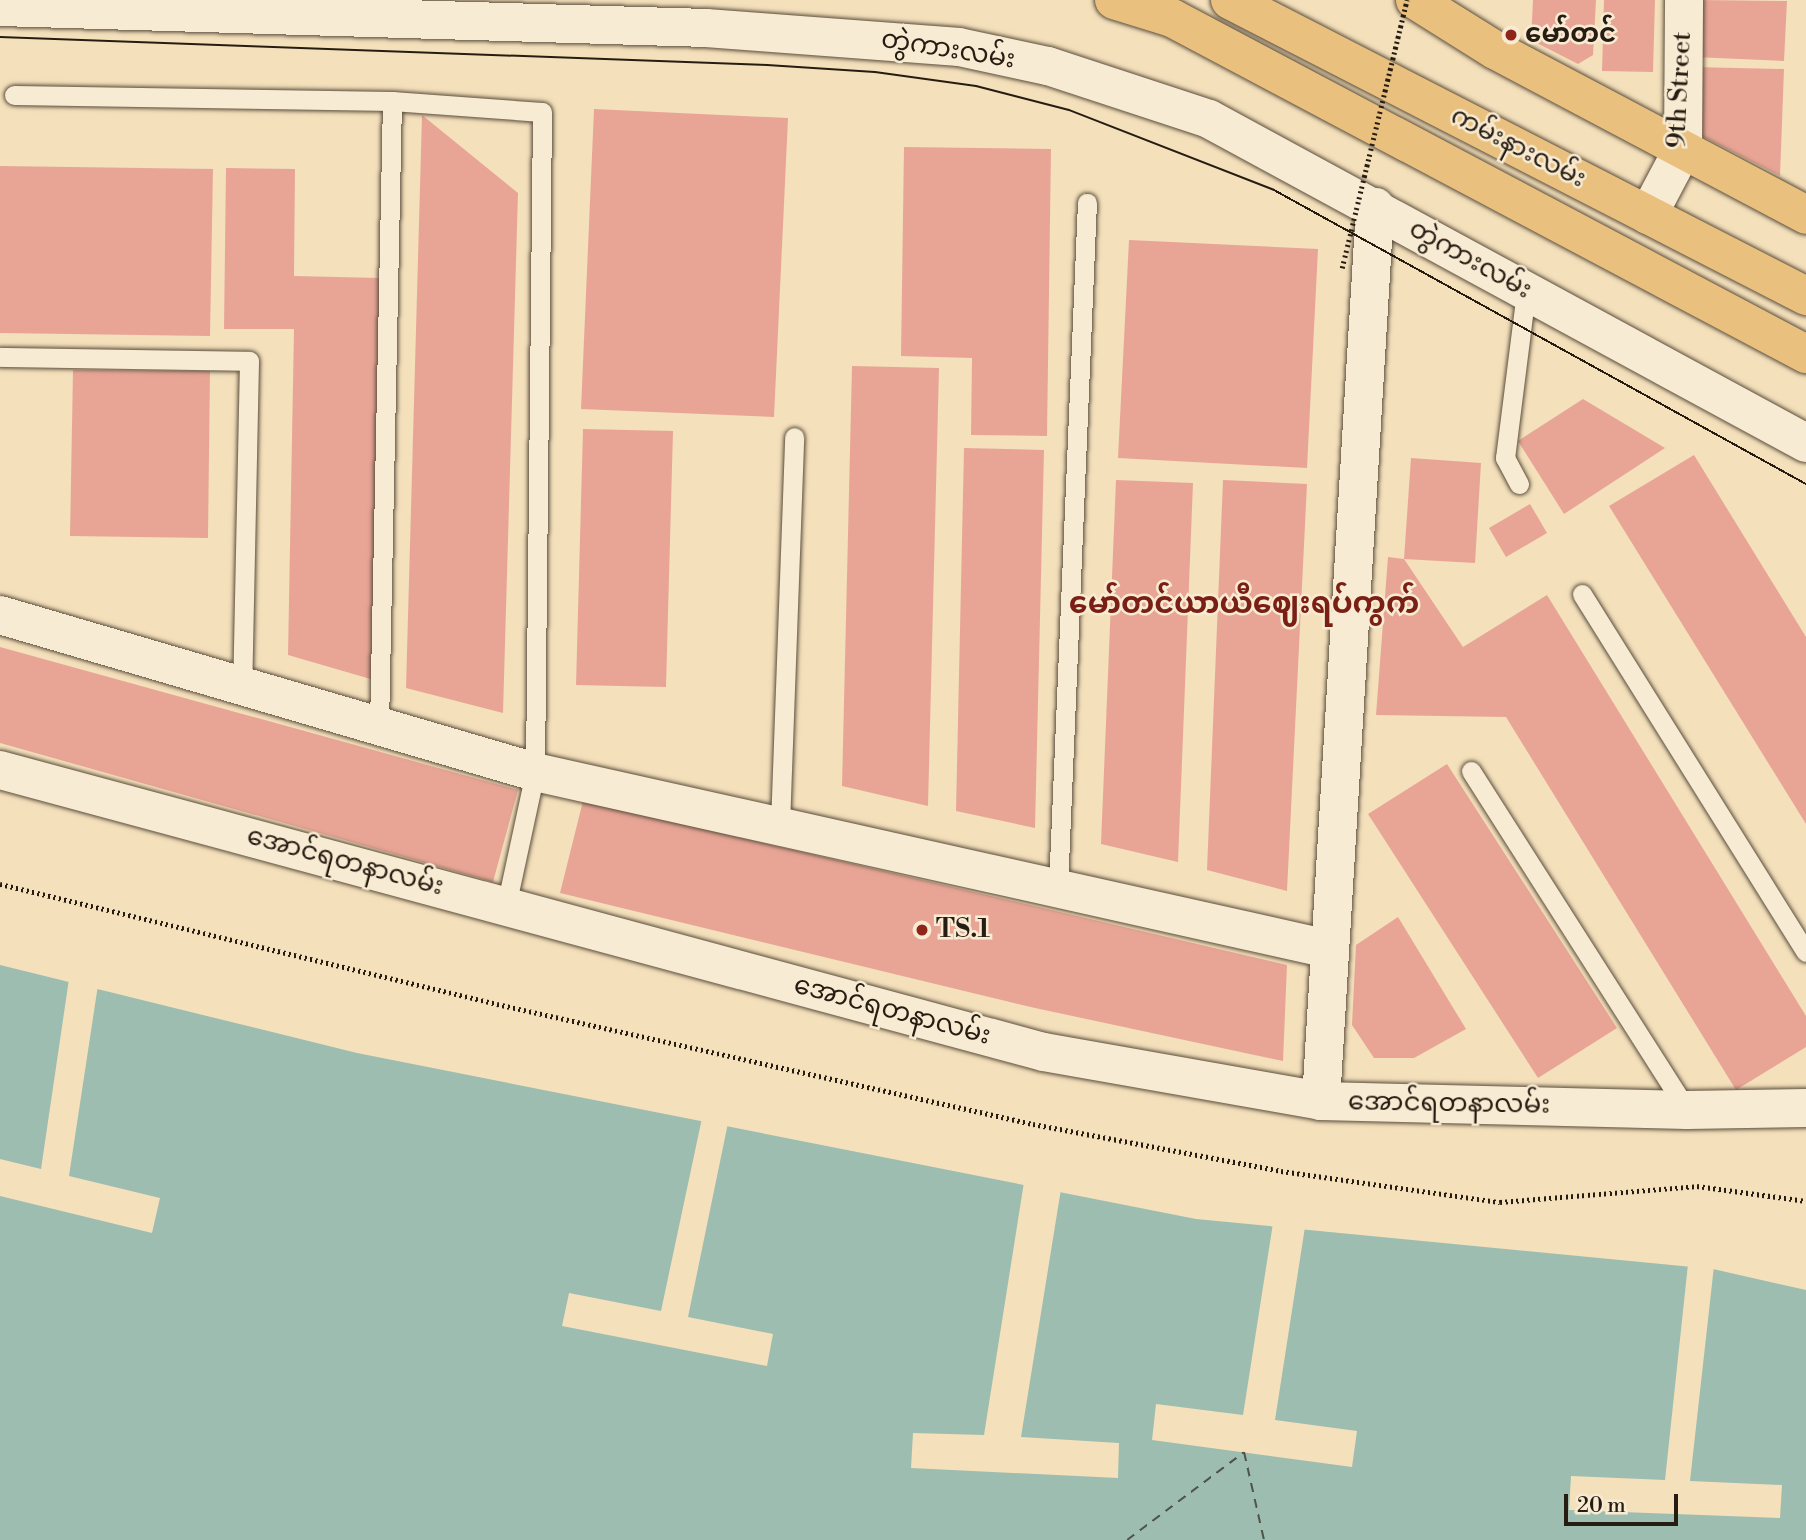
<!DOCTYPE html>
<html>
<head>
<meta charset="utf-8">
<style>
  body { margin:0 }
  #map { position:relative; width:1806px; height:1540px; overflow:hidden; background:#f4e0bb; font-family:"Libre Bodoni","Noto Sans Myanmar",serif }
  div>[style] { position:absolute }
  .water>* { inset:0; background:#9cbdb0 }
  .pier>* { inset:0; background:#f4e0bb }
  .ferry>* { height:2px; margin-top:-1px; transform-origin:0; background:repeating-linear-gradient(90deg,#4f5449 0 9px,transparent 0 16px) }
  .building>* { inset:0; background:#e8a596 }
  .path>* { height:4.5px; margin-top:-2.25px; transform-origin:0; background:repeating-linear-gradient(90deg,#261c11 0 2px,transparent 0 5.5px) }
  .roads { filter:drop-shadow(0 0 2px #5a4d3c) drop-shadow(0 0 2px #5a4d3c) }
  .lane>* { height:19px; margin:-9.5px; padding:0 9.5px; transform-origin:9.5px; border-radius:9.5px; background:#f8ebd3 }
  .street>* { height:38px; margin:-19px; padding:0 19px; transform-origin:19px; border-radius:19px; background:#f8ebd3 }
  .secondary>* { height:38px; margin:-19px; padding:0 19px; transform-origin:19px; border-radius:19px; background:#f8ebd3 }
  .primary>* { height:38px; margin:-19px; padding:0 19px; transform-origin:19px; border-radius:19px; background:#eac07e }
  .tram>* { height:2px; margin:-1px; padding:0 1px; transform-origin:1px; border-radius:1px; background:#261c11 }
  .path-bridge>* { height:4.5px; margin-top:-2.25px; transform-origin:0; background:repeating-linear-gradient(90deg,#261c11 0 2px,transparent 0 5.5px) }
  .dots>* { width:19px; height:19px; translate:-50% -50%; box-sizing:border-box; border:4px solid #f8ebd3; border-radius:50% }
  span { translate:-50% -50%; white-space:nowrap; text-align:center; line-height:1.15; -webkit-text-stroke:5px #f8ebd3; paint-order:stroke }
  .poi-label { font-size:26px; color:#261c11; font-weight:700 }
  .left { translate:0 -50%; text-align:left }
  .street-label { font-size:26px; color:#261c11 }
  .quarter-label { font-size:30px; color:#7a1f14; font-weight:700 }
  .scale { position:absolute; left:1564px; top:1494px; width:114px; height:32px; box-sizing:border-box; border:4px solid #261c11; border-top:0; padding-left:9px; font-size:21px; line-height:24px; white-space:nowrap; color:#261c11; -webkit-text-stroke:5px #f8ebd3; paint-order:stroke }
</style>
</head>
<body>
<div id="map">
  <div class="water">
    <i style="clip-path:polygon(0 965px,357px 1053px,1196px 1219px,1713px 1269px,1806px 1290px,1806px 1540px,0 1540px)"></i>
  </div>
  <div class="pier">
    <i style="clip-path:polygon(69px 979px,98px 985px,69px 1176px,160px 1198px,152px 1233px,0 1196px,0 1159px,41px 1169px)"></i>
    <i style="clip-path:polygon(702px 1118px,728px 1123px,688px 1317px,773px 1334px,767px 1366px,562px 1326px,569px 1293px,661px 1311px)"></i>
    <i style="clip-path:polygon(1024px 1182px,1061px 1189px,1021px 1437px,1119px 1443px,1118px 1478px,911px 1468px,913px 1433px,984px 1435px)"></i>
    <i style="clip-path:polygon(1273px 1223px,1305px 1227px,1275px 1420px,1357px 1431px,1352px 1467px,1152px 1440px,1156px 1404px,1243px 1415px)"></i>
    <i style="clip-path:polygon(1688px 1264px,1714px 1266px,1690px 1481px,1782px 1485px,1780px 1518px,1569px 1510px,1571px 1476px,1665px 1480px)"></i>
  </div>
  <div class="ferry">
    <i style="left:1127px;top:1540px;width:146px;rotate:-36.9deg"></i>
    <i style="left:1244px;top:1452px;width:90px;rotate:77.2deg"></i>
  </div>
  <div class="building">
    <i style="clip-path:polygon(1533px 0,1596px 0,1593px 55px,1578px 64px,1531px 40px)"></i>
    <i style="clip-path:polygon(1604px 0,1655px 0,1653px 72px,1602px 71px)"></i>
    <i style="clip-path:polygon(1697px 0,1787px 1px,1784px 61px,1694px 57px)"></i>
    <i style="clip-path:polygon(1693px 67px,1784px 69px,1780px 176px,1692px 131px)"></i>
    <i style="clip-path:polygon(594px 109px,788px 118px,774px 417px,581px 409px)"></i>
    <i style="clip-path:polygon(422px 115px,518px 193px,503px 713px,406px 688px)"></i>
    <i style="clip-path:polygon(904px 147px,1051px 149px,1047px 436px,971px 435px,972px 358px,901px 356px)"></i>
    <i style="clip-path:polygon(0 166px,213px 169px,210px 336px,0 333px)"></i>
    <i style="clip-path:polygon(226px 168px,295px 169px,294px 276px,380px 278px,374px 680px,288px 655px,294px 329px,224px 329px)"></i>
    <i style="clip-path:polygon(1129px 240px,1318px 249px,1307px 468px,1118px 458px)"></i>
    <i style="clip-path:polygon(852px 366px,939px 368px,928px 806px,842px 786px)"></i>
    <i style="clip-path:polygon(73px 370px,210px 371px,208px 538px,70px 536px)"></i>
    <i style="clip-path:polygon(1583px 399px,1665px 448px,1564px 514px,1518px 441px)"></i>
    <i style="clip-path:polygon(583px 429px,673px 431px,666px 687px,576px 685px)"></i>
    <i style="clip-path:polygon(964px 448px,1044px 450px,1035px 828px,956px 811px)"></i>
    <i style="clip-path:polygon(1694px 455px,1806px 637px,1806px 824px,1609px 506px)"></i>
    <i style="clip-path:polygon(1411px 458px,1481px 463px,1475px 563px,1404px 559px)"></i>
    <i style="clip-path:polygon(1116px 480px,1193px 483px,1178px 862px,1101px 844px)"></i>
    <i style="clip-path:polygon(1223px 480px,1307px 484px,1287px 891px,1207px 870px)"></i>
    <i style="clip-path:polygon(1530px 504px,1547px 533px,1506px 557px,1489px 528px)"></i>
    <i style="clip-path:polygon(1388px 557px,1404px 559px,1463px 647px,1547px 595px,1806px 1016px,1806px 1047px,1736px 1090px,1506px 717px,1376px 715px)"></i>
    <i style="clip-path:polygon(0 647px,518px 790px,493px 882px,0 743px)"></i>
    <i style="clip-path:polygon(1447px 764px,1617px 1028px,1538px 1078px,1368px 814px)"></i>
    <i style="clip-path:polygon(583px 801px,1287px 965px,1283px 1061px,1035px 1008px,560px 893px)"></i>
    <i style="clip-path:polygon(1398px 917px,1466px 1029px,1414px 1058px,1374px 1058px,1352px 1025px,1356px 945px)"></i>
  </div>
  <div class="path">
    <i style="left:0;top:884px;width:511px;rotate:13.57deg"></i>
    <i style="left:497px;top:1004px;width:549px;rotate:12.62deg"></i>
    <i style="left:1033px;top:1124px;width:252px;rotate:10.7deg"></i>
    <i style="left:1281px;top:1171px;width:221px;rotate:8.1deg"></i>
    <i style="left:1500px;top:1202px;width:198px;rotate:-4.6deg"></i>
    <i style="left:1697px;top:1186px;width:110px;rotate:7.8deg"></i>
  </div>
  <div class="roads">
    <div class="lane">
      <i style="left:14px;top:95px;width:378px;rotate:0.9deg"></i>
      <i style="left:392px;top:101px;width:150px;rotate:4.2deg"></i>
      <i style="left:542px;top:112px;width:660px;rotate:90.61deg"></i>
      <i style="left:535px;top:772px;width:137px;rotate:102.2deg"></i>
      <i style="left:0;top:357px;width:249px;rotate:0.9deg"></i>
      <i style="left:249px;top:361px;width:325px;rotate:91.2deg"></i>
      <i style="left:1519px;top:484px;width:30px;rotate:-118deg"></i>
      <i style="left:1505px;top:458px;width:168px;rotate:-82.8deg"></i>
      <i style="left:1582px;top:594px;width:422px;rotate:58deg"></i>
      <i style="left:379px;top:726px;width:625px;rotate:-88.81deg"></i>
      <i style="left:1471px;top:771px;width:402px;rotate:57.5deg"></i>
      <i style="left:780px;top:825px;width:388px;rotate:-87.9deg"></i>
      <i style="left:1058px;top:888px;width:686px;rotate:-87.58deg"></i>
    </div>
    <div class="street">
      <i style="left:1648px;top:215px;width:75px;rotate:-62.1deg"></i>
      <i style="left:1683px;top:149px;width:149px;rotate:-89.6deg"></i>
      <i style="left:0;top:615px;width:558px;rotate:16.35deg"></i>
      <i style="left:535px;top:772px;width:813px;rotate:12.57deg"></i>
      <i style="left:1321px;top:1101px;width:896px;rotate:-86.54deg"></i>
    </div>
    <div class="secondary">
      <i style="left:0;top:7px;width:706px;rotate:1.7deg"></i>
      <i style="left:706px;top:28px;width:254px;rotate:4.3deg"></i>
      <i style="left:959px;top:47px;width:91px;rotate:12.1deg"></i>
      <i style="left:1048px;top:66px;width:169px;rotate:18.2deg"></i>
      <i style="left:1209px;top:119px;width:679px;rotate:28.49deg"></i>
      <i style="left:0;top:770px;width:1081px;rotate:15.12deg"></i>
      <i style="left:1044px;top:1052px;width:281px;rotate:10deg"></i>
      <i style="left:1321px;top:1101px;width:366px;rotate:1.4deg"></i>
      <i style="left:1687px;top:1110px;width:119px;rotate:-1deg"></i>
    </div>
    <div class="primary">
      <i style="left:1114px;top:0;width:61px;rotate:17.2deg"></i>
      <i style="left:1172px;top:18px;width:718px;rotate:27.92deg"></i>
      <i style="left:1230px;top:0;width:648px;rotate:27.2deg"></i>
      <i style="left:1415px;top:0;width:94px;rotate:32deg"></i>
      <i style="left:1495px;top:50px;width:352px;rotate:27.9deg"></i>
    </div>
  </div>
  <div class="tram">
    <i style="left:0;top:37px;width:768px;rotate:2.09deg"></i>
    <i style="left:767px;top:65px;width:108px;rotate:3.7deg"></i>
    <i style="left:875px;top:72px;width:102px;rotate:7.9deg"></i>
    <i style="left:976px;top:86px;width:96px;rotate:14.5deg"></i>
    <i style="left:1069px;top:110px;width:220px;rotate:21.3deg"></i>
    <i style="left:1274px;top:190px;width:608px;rotate:28.93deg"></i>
  </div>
  <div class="path-bridge">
    <i style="left:1342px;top:268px;width:276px;rotate:-76.4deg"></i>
  </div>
  <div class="dots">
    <i style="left:1511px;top:35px;background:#8f2418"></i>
    <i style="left:922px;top:930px;background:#8f2418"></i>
  </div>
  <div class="poi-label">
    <span class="left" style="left:1525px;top:35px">မော်တင်</span>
    <span class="left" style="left:936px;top:930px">TS.1</span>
  </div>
  <div class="street-label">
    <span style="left:948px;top:50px;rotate:9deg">တွဲကားလမ်း</span>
    <span style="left:1680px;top:90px;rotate:-87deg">9th Street</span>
    <span style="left:1518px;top:148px;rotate:27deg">ကမ်းနားလမ်း</span>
    <span style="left:1470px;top:260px;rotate:29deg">တွဲကားလမ်း</span>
    <span style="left:345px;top:862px;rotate:15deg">အောင်ရတနာလမ်း</span>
    <span style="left:892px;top:1011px;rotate:15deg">အောင်ရတနာလမ်း</span>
    <span style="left:1449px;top:1104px;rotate:1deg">အောင်ရတနာလမ်း</span>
  </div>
  <div class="quarter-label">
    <span style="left:1244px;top:604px">မော်တင်ယာယီဈေးရပ်ကွက်</span>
  </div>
  <div class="scale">20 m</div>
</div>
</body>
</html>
